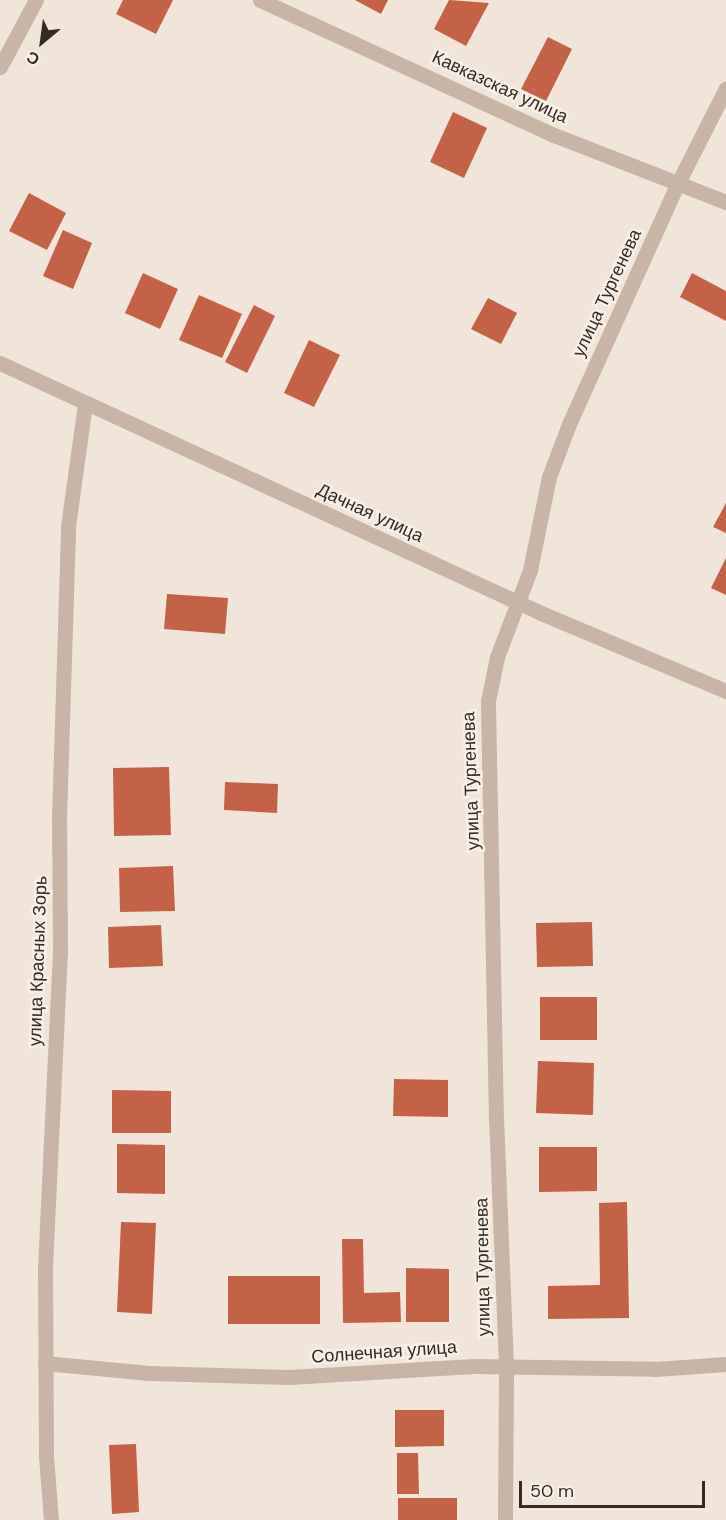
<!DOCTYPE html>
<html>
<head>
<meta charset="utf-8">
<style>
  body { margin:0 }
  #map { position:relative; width:726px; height:1520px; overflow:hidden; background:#f1e5d9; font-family:"DM Sans",sans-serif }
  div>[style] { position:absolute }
  .building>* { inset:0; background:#c36245 }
  .street>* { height:15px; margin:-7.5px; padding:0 7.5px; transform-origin:7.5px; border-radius:7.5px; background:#c8b5a6 }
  span { translate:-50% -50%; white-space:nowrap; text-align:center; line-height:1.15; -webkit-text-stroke:5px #f8efe6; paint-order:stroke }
  .street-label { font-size:18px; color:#342b27 }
  .north { position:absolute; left:12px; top:12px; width:60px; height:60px; -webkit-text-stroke:4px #f8efe6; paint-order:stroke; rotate:209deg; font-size:16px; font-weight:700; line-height:24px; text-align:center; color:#342b27 }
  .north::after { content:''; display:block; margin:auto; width:21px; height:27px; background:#342b27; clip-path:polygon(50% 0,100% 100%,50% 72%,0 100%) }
  .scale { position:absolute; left:519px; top:1481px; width:186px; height:27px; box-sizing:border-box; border:3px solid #342b27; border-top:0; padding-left:8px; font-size:18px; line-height:21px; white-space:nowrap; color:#342b27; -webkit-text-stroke:4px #f8efe6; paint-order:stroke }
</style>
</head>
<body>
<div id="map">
  <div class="building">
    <i style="clip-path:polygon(123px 0,173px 0,156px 34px,116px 14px)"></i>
    <i style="clip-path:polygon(355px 0,388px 0,381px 14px)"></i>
    <i style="clip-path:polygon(449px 0,489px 3px,466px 46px,434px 29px)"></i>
    <i style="clip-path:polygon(548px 37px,572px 49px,546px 101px,521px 89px)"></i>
    <i style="clip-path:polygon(453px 112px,487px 128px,464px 178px,430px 162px)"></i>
    <i style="clip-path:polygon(29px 193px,66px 213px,47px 250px,9px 231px)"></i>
    <i style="clip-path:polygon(63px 230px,92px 243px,73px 289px,43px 276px)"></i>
    <i style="clip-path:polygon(143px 273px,178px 289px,160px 329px,125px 313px)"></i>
    <i style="clip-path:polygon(692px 273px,726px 291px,726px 321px,680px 297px)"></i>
    <i style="clip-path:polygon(199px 295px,242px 314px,222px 358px,179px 340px)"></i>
    <i style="clip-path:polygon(488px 298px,517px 313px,501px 344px,471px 329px)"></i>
    <i style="clip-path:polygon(254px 305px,275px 316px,247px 373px,225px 362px)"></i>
    <i style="clip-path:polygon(309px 340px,340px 355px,314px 407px,284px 393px)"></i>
    <i style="clip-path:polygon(726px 503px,726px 533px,713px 527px)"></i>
    <i style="clip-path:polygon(726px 558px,726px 595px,711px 588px)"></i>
    <i style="clip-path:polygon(167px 594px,228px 598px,225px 634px,164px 629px)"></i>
    <i style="clip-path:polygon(169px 767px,171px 835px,114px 836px,113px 768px)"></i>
    <i style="clip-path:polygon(225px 782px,278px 784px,277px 813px,224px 810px)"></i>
    <i style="clip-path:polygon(173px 866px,175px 911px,120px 912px,119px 868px)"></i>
    <i style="clip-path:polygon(592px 922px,593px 966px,537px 967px,536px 923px)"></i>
    <i style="clip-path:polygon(161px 925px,163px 966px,109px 968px,108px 927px)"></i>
    <i style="clip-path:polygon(540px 997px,597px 997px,597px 1040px,540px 1040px)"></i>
    <i style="clip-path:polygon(538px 1061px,594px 1063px,593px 1115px,536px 1113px)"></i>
    <i style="clip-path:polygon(394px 1079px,448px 1080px,448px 1117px,393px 1116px)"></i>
    <i style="clip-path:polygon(112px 1090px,171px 1091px,171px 1133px,112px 1133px)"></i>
    <i style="clip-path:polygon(117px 1144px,165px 1145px,165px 1194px,117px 1193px)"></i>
    <i style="clip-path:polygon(539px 1147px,597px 1147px,597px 1191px,539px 1192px)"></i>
    <i style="clip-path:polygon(627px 1202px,629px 1318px,548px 1319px,548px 1286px,600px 1285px,599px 1203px)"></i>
    <i style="clip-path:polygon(121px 1222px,156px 1223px,152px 1314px,117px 1312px)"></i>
    <i style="clip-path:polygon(342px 1239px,363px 1239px,364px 1293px,400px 1292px,401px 1322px,343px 1323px)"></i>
    <i style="clip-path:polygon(406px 1268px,449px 1269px,449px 1322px,406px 1322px)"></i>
    <i style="clip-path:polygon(228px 1276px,320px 1276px,320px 1324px,228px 1324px)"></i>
    <i style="clip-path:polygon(395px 1410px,444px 1410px,444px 1446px,395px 1447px)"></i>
    <i style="clip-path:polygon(136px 1444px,139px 1512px,112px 1514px,109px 1445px)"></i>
    <i style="clip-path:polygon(397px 1453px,418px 1453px,419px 1494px,397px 1494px)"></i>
    <i style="clip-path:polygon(398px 1498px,457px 1498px,457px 1520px,398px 1520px)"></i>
  </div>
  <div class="street">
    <i style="left:260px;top:0;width:324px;rotate:24.7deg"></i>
    <i style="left:554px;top:135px;width:185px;rotate:21.3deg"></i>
    <i style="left:0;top:67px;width:76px;rotate:-61.8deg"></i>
    <i style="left:0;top:363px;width:596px;rotate:24.8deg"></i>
    <i style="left:541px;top:613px;width:201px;rotate:22.9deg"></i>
    <i style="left:45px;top:1363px;width:104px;rotate:5.5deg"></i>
    <i style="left:149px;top:1373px;width:140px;rotate:1.6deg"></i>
    <i style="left:289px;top:1377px;width:185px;rotate:-3.4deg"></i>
    <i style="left:474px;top:1366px;width:181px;rotate:0.9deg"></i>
    <i style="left:655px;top:1369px;width:71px;rotate:-4deg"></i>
    <i style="left:51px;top:1520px;width:64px;rotate:-94.5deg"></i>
    <i style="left:46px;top:1456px;width:188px;rotate:-90.3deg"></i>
    <i style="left:45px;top:1268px;width:315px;rotate:-87.3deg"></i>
    <i style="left:60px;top:953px;width:135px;rotate:-90.4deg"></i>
    <i style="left:59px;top:818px;width:292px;rotate:-88.2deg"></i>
    <i style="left:68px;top:526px;width:124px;rotate:-82.1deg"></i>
    <i style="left:505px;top:1520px;width:154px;rotate:-89.6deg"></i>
    <i style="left:506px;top:1366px;width:245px;rotate:-92.3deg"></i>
    <i style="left:496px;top:1121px;width:420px;rotate:-91.1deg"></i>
    <i style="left:488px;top:701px;width:45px;rotate:-78.4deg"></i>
    <i style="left:497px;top:657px;width:93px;rotate:-69.2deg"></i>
    <i style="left:530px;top:570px;width:95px;rotate:-78.5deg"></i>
    <i style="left:549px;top:477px;width:57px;rotate:-69.3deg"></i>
    <i style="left:569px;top:424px;width:265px;rotate:-65.7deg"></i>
    <i style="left:678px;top:183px;width:106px;rotate:-63.2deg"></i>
  </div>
  <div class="street-label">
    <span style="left:500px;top:87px;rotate:25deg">Кавказская улица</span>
    <span style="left:607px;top:293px;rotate:-65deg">улица Тургенева</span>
    <span style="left:370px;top:513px;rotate:25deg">Дачная улица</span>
    <span style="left:471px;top:781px;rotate:-92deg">улица Тургенева</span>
    <span style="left:38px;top:961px;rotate:-88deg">улица Красных Зорь</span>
    <span style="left:483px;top:1267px;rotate:-91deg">улица Тургенева</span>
    <span style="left:384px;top:1352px;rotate:-4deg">Солнечная улица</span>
  </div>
  <div class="north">С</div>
  <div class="scale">50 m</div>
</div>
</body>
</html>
